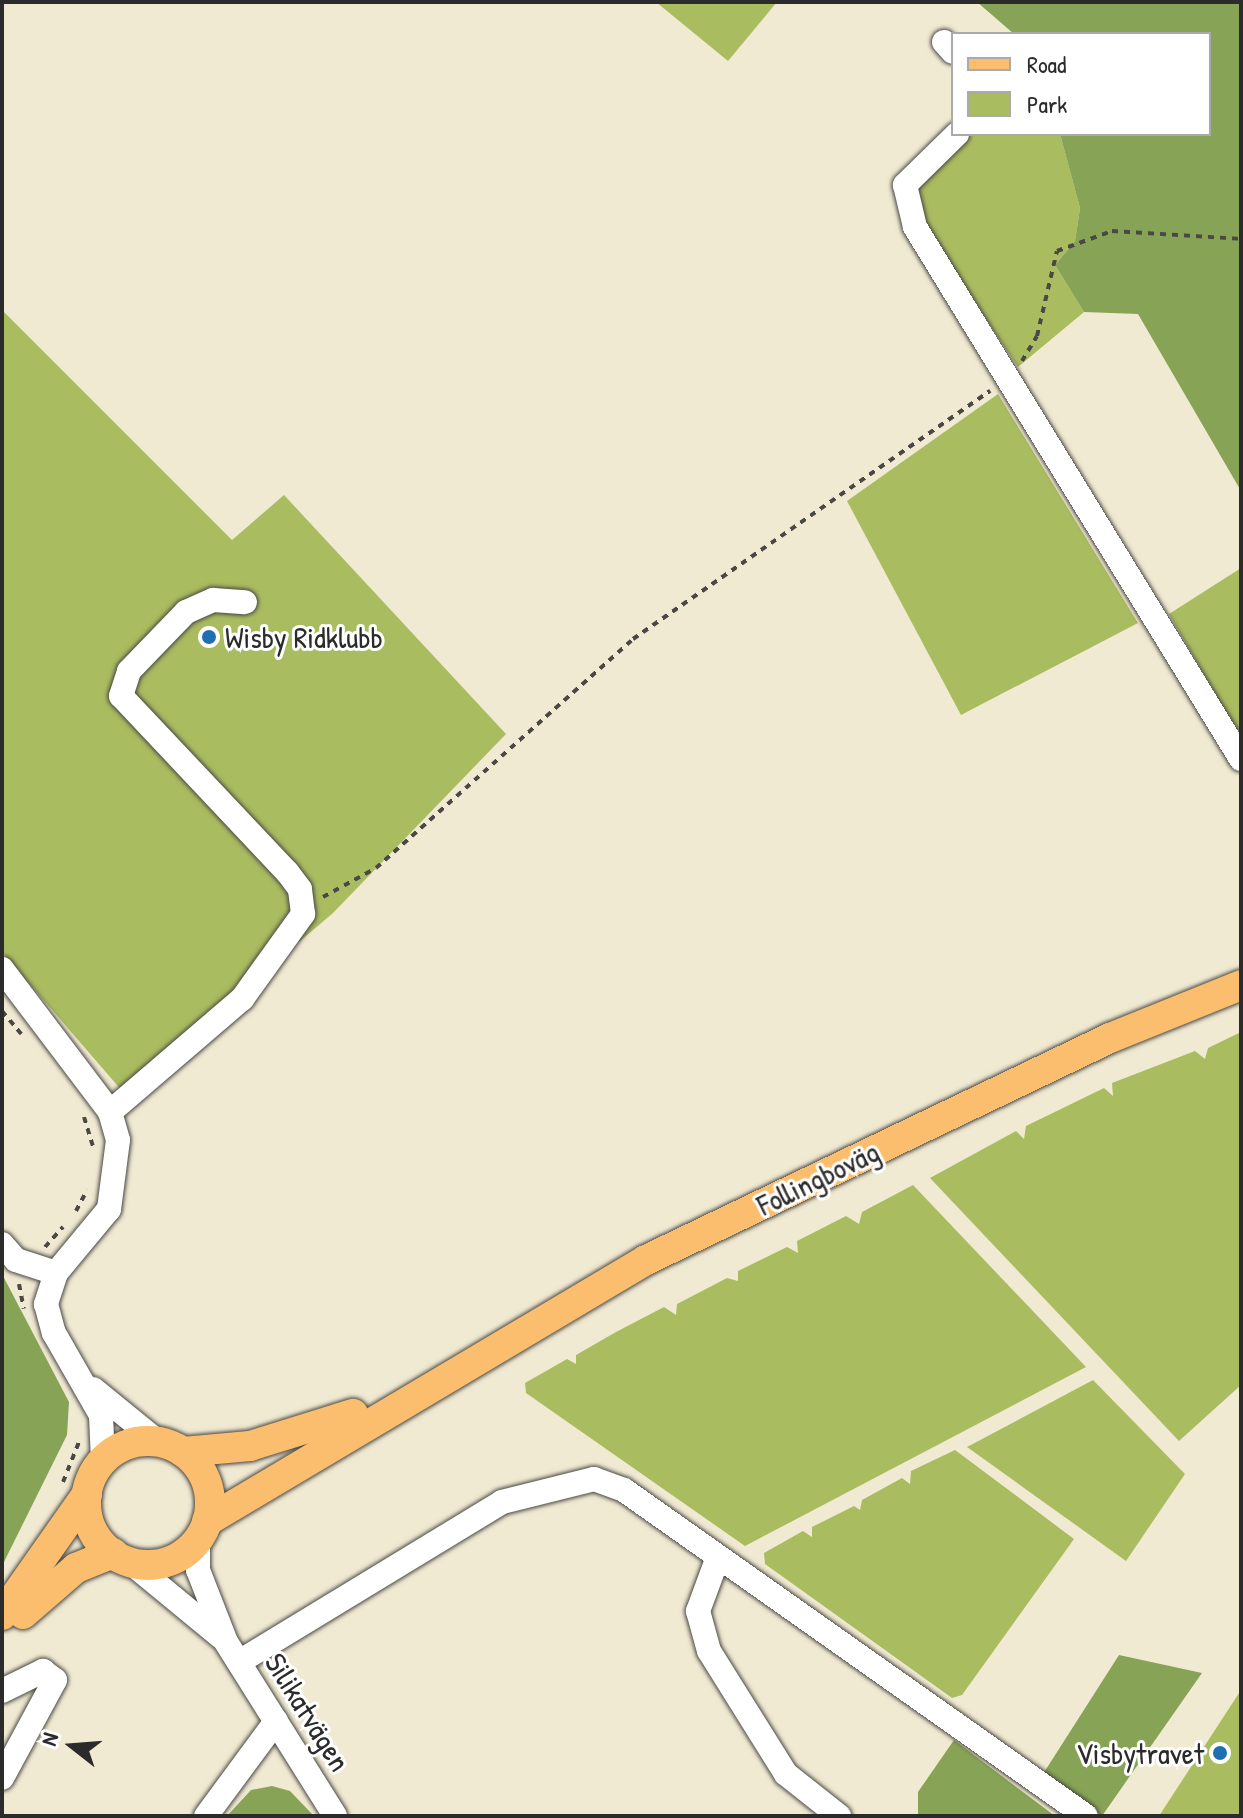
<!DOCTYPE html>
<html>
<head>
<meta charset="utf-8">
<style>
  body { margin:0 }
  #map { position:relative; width:1243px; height:1818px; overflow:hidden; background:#f1ead3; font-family:"Patrick Hand",sans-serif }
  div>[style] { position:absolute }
  .green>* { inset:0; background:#aabc60 }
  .forest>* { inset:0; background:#87a456 }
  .path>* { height:4px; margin-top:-2px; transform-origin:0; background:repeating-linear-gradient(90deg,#494844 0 6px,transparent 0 12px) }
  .roads { filter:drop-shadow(0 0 2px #494844) drop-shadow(0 0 2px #494844) }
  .minor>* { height:24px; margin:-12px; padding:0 12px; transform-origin:12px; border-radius:12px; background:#fff }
  .major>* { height:30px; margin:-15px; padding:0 15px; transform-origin:15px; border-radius:15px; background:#fbbe6e }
  .major>.ring { margin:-15px; padding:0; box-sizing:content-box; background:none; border:30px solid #fbbe6e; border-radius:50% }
  .dots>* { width:22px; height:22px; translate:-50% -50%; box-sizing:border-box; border:4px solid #fff; border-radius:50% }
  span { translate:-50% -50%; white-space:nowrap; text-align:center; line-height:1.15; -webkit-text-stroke:6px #fff; paint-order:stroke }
  .poi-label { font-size:30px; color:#2b2b2b }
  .left { translate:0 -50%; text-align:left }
  .right { translate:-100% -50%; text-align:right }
  .street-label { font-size:30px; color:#2b2b2b }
  .frame { position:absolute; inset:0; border:4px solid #2b2b2b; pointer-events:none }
  .legend { position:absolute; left:951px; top:32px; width:260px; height:104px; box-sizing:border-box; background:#fff; border:2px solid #aaa; margin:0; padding:10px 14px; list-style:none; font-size:24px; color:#2b2b2b }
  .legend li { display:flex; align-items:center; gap:16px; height:40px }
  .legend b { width:40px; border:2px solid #aaa }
  .north { position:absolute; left:32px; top:1706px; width:80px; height:80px; -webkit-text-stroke:6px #fff; paint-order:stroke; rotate:287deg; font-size:22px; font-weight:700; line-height:32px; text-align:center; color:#2b2b2b }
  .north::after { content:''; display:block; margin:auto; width:28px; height:36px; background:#2b2b2b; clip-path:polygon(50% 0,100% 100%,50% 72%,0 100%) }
</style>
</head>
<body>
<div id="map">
  <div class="green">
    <i style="clip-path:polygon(656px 2px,777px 2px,728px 61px)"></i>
    <i style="clip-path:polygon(969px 134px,1060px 134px,1080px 208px,1075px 241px,1055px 265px,1084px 312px,1018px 367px,924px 225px,915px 191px,922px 172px)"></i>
    <i style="clip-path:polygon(2px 310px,232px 540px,284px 495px,506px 734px,333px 913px,123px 1092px,2px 952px)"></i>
    <i style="clip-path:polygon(998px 394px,1138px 623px,961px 715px,847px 501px)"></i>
    <i style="clip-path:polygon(1241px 568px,1241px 728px,1237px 731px,1169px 614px)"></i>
    <i style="clip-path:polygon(1241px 1032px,1241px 1385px,1179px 1441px,930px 1178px,1016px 1131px,1024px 1139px,1026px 1126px,1104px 1088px,1113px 1096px,1112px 1083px,1195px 1051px,1205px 1059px,1208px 1048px)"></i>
    <i style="clip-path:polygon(913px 1185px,1086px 1367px,745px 1546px,526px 1393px,525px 1383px,567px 1359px,576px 1364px,576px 1355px,616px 1332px,664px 1307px,676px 1315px,677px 1304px,727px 1278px,738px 1281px,738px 1271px,787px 1247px,798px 1253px,797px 1241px,846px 1216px,859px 1224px,862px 1212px)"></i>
    <i style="clip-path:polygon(1093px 1380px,1185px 1474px,1126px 1561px,967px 1447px)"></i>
    <i style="clip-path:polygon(955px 1450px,1074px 1539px,962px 1695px,952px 1698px,765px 1564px,764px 1553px,803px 1531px,812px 1537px,812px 1527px,854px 1506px,860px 1510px,862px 1500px,902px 1478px,910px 1484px,911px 1471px)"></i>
    <i style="clip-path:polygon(1241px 1690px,1241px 1816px,1159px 1816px)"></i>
  </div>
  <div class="forest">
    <i style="clip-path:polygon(977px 2px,1241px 2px,1241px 491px,1138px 314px,1084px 312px,1055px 265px,1075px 241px,1080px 208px,1060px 134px,1209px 134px,1209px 34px,1014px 34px)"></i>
    <i style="clip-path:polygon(2px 1274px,69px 1402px,67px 1435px,2px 1566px)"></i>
    <i style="clip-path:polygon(1119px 1655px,1202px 1673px,1102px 1816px,1043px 1774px)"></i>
    <i style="clip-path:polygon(954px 1740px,1055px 1816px,918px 1816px,918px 1792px)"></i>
    <i style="clip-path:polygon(272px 1786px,290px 1791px,314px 1816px,227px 1816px,251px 1790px)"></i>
  </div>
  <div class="path">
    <i style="left:1022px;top:361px;width:29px;rotate:-59deg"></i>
    <i style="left:1037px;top:336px;width:87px;rotate:-76.8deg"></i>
    <i style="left:1057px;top:251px;width:59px;rotate:-20deg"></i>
    <i style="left:1112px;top:231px;width:129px;rotate:3.5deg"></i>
    <i style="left:323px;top:897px;width:60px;rotate:-28.7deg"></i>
    <i style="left:376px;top:868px;width:344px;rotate:-41.7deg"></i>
    <i style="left:633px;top:639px;width:435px;rotate:-34.8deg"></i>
    <i style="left:2px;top:1011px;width:30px;rotate:50deg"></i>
    <i style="left:84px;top:1117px;width:34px;rotate:73deg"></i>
    <i style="left:76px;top:1211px;width:24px;rotate:-62deg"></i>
    <i style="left:45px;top:1247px;width:27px;rotate:-48deg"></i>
    <i style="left:19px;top:1284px;width:25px;rotate:79deg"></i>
    <i style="left:63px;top:1482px;width:43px;rotate:-68.2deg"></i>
  </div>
  <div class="roads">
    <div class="minor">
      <i style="left:944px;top:42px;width:13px;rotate:48deg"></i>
      <i style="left:957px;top:134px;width:73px;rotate:135.6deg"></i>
      <i style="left:905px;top:185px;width:43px;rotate:76.6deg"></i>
      <i style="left:915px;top:227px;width:624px;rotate:58.5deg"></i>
      <i style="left:2px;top:969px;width:179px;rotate:52.9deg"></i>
      <i style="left:110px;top:1112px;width:29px;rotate:74deg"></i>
      <i style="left:118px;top:1140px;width:70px;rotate:97.4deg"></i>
      <i style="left:109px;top:1209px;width:83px;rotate:129.6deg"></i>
      <i style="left:56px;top:1273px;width:33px;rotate:108deg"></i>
      <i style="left:46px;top:1304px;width:30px;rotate:75deg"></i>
      <i style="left:54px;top:1333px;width:95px;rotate:60.2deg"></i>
      <i style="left:101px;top:1415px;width:45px;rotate:87.5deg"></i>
      <i style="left:110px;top:1112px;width:174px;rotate:-40.6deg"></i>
      <i style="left:242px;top:999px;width:105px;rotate:-54.3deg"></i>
      <i style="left:303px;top:914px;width:25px;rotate:-97deg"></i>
      <i style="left:300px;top:889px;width:21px;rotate:-127deg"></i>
      <i style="left:287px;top:872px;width:242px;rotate:-133.3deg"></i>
      <i style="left:121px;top:696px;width:26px;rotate:-72deg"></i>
      <i style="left:129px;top:671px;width:82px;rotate:-46deg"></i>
      <i style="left:186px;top:612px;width:30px;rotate:-24deg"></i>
      <i style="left:213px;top:600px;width:32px;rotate:4deg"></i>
      <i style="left:2px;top:1244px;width:21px;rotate:49deg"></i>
      <i style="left:16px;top:1260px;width:42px;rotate:18deg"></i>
      <i style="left:93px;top:1389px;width:82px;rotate:39.1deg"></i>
      <i style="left:198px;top:1538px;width:32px;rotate:90deg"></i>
      <i style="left:198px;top:1570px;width:77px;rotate:68.7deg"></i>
      <i style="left:226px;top:1642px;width:205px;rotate:57.9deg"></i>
      <i style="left:718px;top:1557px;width:58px;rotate:110.3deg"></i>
      <i style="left:698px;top:1611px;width:41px;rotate:74.6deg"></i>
      <i style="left:709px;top:1651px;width:145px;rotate:58deg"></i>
      <i style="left:786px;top:1774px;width:68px;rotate:38.4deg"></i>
      <i style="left:130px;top:1562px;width:118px;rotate:39.5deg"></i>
      <i style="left:239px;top:1662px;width:308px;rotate:-31.3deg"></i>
      <i style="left:502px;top:1502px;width:95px;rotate:-14deg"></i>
      <i style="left:594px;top:1479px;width:32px;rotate:20deg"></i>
      <i style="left:624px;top:1490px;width:565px;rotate:35.21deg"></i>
      <i style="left:2px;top:1691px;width:46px;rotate:-26deg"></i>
      <i style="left:43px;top:1671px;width:15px;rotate:37deg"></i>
      <i style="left:55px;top:1680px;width:111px;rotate:118.4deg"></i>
      <i style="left:206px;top:1816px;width:118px;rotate:-53.6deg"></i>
    </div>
    <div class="major">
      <i class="ring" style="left:86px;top:1441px;width:94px;height:94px"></i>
      <i style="left:183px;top:1452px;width:67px;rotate:-5.1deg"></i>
      <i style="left:250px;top:1446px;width:108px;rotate:-17.3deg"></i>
      <i style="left:207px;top:1521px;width:511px;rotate:-30.73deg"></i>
      <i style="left:646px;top:1260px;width:514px;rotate:-25.57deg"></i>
      <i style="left:1110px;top:1038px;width:141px;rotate:-22deg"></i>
      <i style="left:23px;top:1614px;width:70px;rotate:-41deg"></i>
      <i style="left:76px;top:1568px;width:40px;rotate:-22deg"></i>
      <i style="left:2px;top:1615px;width:148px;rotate:-54.9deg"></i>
    </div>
  </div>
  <div class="dots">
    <i style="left:209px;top:637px;background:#1f6fb2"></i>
    <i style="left:1220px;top:1753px;background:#1f6fb2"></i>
  </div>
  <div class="poi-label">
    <span class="left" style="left:225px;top:637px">Wisby Ridklubb</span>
    <span class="right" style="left:1204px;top:1753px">Visbytravet</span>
  </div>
  <div class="street-label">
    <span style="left:818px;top:1178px;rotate:-26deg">Follingboväg</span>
    <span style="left:308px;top:1712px;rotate:58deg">Silikatvägen</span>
  </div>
  <div class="frame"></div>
  <ul class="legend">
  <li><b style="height:10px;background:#fbbe6e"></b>Road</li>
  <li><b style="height:22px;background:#aabc60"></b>Park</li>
  </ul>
  <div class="north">N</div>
</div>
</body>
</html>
